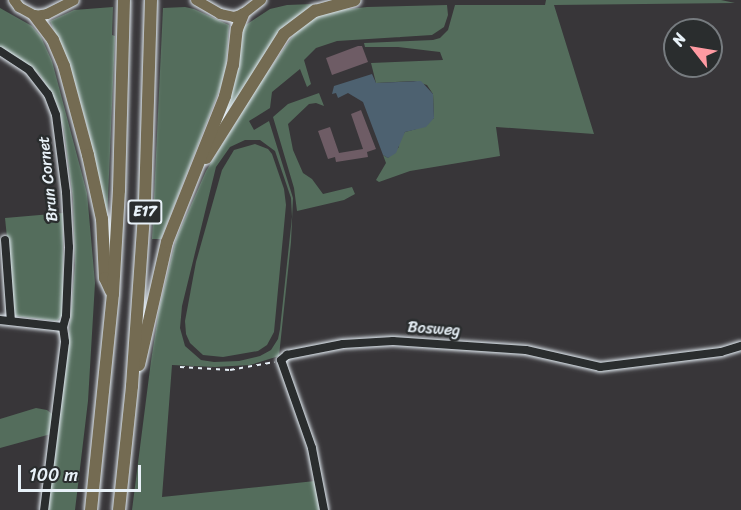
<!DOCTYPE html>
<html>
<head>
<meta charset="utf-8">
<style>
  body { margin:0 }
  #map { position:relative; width:741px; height:510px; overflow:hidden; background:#383639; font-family:Sriracha,sans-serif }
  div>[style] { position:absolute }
  .green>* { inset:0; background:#546d5c }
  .water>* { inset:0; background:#4d6170 }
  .building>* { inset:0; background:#6e5c65 }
  .path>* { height:1.5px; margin-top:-0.75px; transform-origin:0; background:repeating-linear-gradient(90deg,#e8f1f8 0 4.5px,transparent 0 9px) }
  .roads { filter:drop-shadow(0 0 2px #e8f1f8) drop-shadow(0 0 2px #e8f1f8) }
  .minor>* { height:8px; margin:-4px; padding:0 4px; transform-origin:4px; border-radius:4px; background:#2a2d2e }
  .major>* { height:10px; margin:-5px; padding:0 5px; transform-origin:5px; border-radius:5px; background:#746b52 }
  .highway>* { height:12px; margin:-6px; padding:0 6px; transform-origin:6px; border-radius:6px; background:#746b52 }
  span { translate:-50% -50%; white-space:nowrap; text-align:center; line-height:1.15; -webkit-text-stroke:5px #2a2d2e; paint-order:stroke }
  .shield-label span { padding:2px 4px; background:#2a2d2e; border:2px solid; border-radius:4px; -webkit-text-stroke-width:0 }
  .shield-label { font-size:15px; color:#e8f1f8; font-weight:700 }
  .street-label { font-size:16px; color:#e8f1f8 }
  .north { position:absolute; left:663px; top:18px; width:60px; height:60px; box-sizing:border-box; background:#2a2d2e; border:2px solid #767b7f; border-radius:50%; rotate:301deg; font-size:16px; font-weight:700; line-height:24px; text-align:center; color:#e8f1f8 }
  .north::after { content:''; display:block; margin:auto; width:21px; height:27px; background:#ff9aa2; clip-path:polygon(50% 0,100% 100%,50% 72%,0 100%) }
  .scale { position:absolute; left:18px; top:465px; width:123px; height:27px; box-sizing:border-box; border:3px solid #e8f1f8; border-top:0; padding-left:8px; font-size:18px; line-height:21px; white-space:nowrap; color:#e8f1f8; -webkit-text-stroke:4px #2a2d2e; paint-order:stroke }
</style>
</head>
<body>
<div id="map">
  <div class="green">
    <i style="clip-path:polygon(546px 0,721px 0,735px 3px,554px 5px,594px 134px,496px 127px,500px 156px,410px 171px,379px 182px,376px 180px,386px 163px,383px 155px,388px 158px,399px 147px,399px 140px,405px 132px,416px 129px,434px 118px,433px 94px,427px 85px,414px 81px,376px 83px,371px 63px,443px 60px,440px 52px,398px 47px,365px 47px,364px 43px,433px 40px,440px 38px,448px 30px,455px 5px,545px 5px)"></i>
    <i style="clip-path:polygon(313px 4px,285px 27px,223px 118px,244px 26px,270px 9px,287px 5px)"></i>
    <i style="clip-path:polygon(evenodd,447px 5px,448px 15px,444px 27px,432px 35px,337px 41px,316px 48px,304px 60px,311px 84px,307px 87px,300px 69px,272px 92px,270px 108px,249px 121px,254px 130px,269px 121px,293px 198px,291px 242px,279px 356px,250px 365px,215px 367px,172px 365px,162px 497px,315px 481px,320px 510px,132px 510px,151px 361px,159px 309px,176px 239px,206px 171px,260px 83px,299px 27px,313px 17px,332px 11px,367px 7px,447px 5px,245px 140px,260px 140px,275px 151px,291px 198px,292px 217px,280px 329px,278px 339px,271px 350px,260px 356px,239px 361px,214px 362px,201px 360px,185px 346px,180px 328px,182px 306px,216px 167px,230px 147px,245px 140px)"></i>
    <i style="clip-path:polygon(113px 7px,112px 35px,115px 36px,107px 221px,88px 130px,70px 66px,50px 21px,74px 10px)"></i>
    <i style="clip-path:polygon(185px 7px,194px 9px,229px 25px,226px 67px,221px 86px,161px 239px,152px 239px,163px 8px)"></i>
    <i style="clip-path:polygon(0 8px,32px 26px,41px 37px,52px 61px,87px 193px,95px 283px,88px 401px,75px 510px,48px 510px,67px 357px,75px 265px,73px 199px,64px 130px,57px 104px,40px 75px,28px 65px,0 49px)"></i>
    <i style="clip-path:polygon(319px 93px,324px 106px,316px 103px,309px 104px,288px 124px,293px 150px,303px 173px,312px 179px,323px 194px,352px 187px,355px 194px,344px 200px,297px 211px,294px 188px,273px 117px,288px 104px)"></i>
    <i style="clip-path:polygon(255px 144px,268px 149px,272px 154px,284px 189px,286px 205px,274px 332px,267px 345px,258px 351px,223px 357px,203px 355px,190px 343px,186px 334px,185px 321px,196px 262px,222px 170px,234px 150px)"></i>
    <i style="clip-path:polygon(63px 213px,63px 315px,57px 321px,15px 316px,5px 218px)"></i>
    <i style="clip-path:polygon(36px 408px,47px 410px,53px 415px,51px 434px,0 448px,0 419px)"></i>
  </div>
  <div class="water">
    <i style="clip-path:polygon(372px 74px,376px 83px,421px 81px,433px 94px,434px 118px,426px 127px,405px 132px,396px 153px,388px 158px,383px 155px,363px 102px,348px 93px,338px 98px,336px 93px,332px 94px,334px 86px)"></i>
  </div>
  <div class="building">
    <i style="clip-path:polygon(358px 46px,362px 46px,368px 62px,332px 75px,326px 58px)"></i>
    <i style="clip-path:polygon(361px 110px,376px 149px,367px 152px,368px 157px,336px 162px,335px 157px,328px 159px,318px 131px,330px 127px,339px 153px,363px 149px,351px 114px)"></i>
  </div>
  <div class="path">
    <i style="left:180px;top:367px;width:50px;rotate:3.4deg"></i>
    <i style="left:230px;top:370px;width:45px;rotate:-10.3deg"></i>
  </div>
  <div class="roads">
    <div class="minor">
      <i style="left:0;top:51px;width:35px;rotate:33deg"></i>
      <i style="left:29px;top:70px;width:31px;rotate:52deg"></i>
      <i style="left:48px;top:94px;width:22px;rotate:69deg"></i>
      <i style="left:56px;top:115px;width:78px;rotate:82.6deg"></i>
      <i style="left:66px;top:192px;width:55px;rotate:86.9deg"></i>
      <i style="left:69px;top:247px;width:69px;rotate:92.5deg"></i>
      <i style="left:66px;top:316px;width:11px;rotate:105deg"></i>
      <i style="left:63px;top:327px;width:15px;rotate:82deg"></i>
      <i style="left:65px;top:342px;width:169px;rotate:97.1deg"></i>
      <i style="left:5px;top:240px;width:81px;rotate:85.8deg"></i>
      <i style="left:0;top:320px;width:63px;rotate:6.3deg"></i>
      <i style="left:324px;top:510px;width:63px;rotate:-101deg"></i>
      <i style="left:312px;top:448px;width:93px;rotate:-109.4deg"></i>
      <i style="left:281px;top:360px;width:8px;rotate:-40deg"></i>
      <i style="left:287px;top:355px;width:57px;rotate:-11.1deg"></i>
      <i style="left:343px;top:344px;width:50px;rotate:-3.4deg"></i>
      <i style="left:393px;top:341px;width:133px;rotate:3.9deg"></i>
      <i style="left:526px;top:350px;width:76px;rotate:12.9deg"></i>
      <i style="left:600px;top:367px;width:122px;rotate:-7.1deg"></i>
      <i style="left:721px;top:352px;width:21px;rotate:-17deg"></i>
    </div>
    <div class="major">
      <i style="left:14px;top:0;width:9px;rotate:54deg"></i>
      <i style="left:19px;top:7px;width:18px;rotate:29deg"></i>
      <i style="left:35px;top:16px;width:12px;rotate:-9deg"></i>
      <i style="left:47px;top:14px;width:30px;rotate:-27deg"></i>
      <i style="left:196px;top:0;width:28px;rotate:30deg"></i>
      <i style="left:220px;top:14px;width:14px;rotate:12deg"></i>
      <i style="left:234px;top:17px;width:9px;rotate:-18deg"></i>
      <i style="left:243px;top:14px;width:23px;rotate:-38deg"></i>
    </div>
    <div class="highway">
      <i style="left:35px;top:16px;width:30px;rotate:53deg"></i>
      <i style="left:53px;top:40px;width:28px;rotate:67deg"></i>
      <i style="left:64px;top:66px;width:92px;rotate:74.9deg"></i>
      <i style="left:88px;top:155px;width:66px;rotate:77.7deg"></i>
      <i style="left:102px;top:219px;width:59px;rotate:87.1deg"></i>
      <i style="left:105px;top:278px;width:14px;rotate:65deg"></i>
      <i style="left:206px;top:158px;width:146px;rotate:-57.8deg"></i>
      <i style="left:284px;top:34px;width:39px;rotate:-37deg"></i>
      <i style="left:315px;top:11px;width:41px;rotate:-15.4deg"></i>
      <i style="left:139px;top:365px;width:126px;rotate:-77.2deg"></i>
      <i style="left:167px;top:242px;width:157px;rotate:-68.3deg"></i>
      <i style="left:225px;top:96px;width:32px;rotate:-76deg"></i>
      <i style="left:233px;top:65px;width:36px;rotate:-84deg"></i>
      <i style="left:237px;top:29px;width:16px;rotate:-68deg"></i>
      <i style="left:91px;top:510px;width:217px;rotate:-84.2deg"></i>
      <i style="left:113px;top:294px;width:104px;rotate:-86.7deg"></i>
      <i style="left:119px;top:190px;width:190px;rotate:-88.5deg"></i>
      <i style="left:119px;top:510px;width:125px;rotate:-84deg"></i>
      <i style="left:132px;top:386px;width:184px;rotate:-86deg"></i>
      <i style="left:145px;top:202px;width:202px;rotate:-88.3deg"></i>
    </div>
  </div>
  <div class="shield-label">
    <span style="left:145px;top:212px">E17</span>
  </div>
  <div class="street-label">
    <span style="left:48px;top:179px;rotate:-96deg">Brun Cornet</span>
    <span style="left:434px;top:329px;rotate:4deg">Bosweg</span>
  </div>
  <div class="north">N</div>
  <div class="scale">100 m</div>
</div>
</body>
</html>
